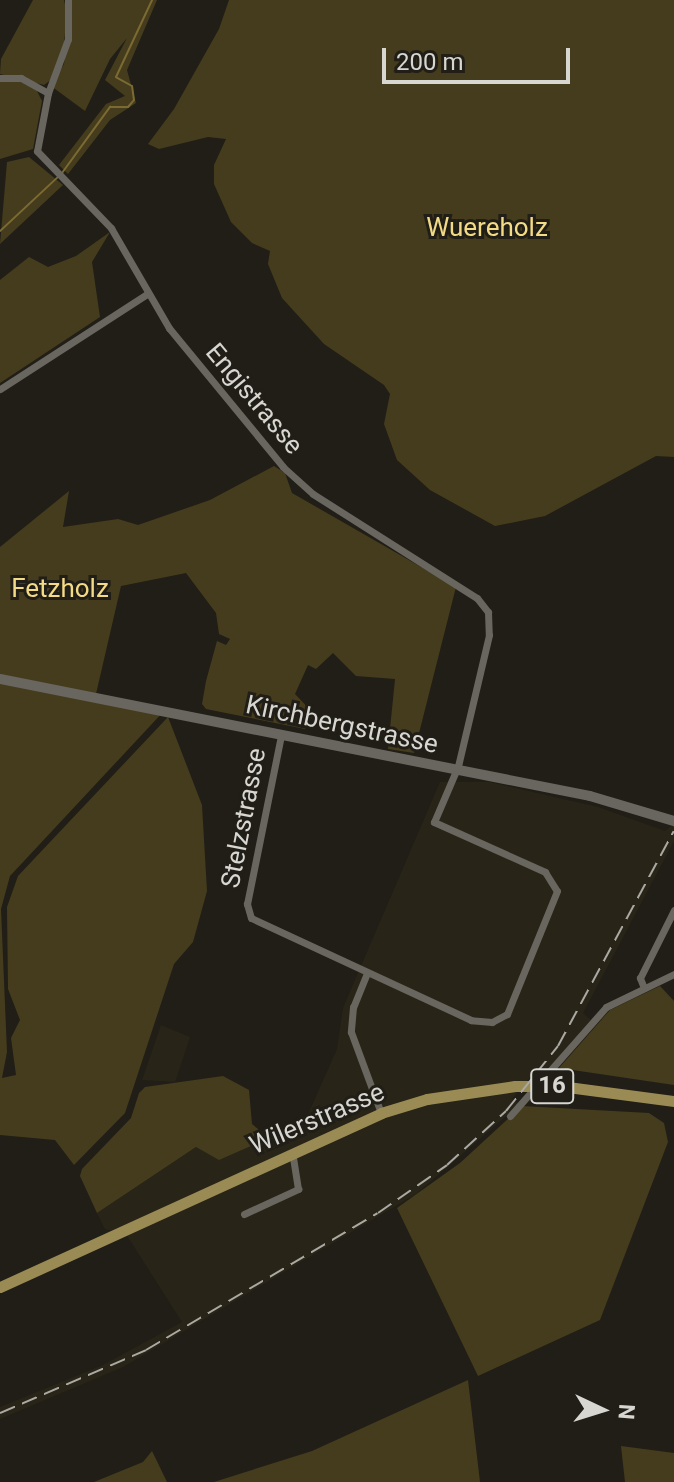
<!DOCTYPE html>
<html>
<head>
<meta charset="utf-8">
<style>
  body { margin:0 }
  #map { position:relative; width:674px; height:1482px; overflow:hidden; background:#201e17; font-family:Roboto,sans-serif }
  div>[style] { position:absolute }
  .built>* { inset:0; background:#282417 }
  .green>* { inset:0; background:#453c1d }
  .stream>* { height:2px; margin:-1px; padding:0 1px; transform-origin:1px; border-radius:1px; background:#7b6b32 }
  .minor>* { height:7px; margin:-3.5px; padding:0 3.5px; transform-origin:3.5px; border-radius:3.5px; background:#68665e }
  .secondary>* { height:10px; margin:-5px; padding:0 5px; transform-origin:5px; border-radius:5px; background:#68665e }
  .primary>* { height:11px; margin:-5.5px; padding:0 5.5px; transform-origin:5.5px; border-radius:5.5px; background:#9a8b55 }
  .rail>* { height:2px; margin-top:-1px; transform-origin:0; background:repeating-linear-gradient(90deg,#aaa9a3 0 16px,transparent 0 24px) }
  span { translate:-50% -50%; white-space:nowrap; text-align:center; line-height:1.15; -webkit-text-stroke:6px #201e17; paint-order:stroke }
  .shield-label span { padding:2px 6px; background:#201e17; border:2px solid; border-radius:6px; -webkit-text-stroke-width:0 }
  .shield-label { font-size:24px; color:#d7d6d1; font-weight:700 }
  .park-label { font-size:26px; color:#f3da85 }
  .street-label { font-size:26px; color:#d7d6d1 }
  .north { position:absolute; left:562px; top:1370px; width:80px; height:80px; -webkit-text-stroke:6px #201e17; paint-order:stroke; rotate:94deg; font-size:22px; font-weight:700; line-height:32px; text-align:center; color:#d7d6d1 }
  .north::after { content:''; display:block; margin:auto; width:28px; height:36px; background:#d7d6d1; clip-path:polygon(50% 0,100% 100%,50% 72%,0 100%) }
  .scale { position:absolute; left:382px; top:48px; width:188px; height:36px; box-sizing:border-box; border:4px solid #d7d6d1; border-top:0; padding-left:10px; font-size:24px; line-height:28px; white-space:nowrap; color:#d7d6d1; -webkit-text-stroke:6px #201e17; paint-order:stroke }
</style>
</head>
<body>
<div id="map">
  <div class="built">
    <i style="clip-path:polygon(440px 782px,489px 782px,598px 807px,665px 831px,674px 824px,674px 841px,583px 1013px,591px 1020px,551px 1066px,533px 1074px,512px 1099px,520px 1104px,416px 1194px,123px 1367px,0 1419px,0 1407px,103px 1365px,182px 1322px,126px 1234px,105px 1229px,97px 1213px,196px 1147px,219px 1159px,274px 1136px,298px 1137px,337px 1049px,343px 1008px)"></i>
    <i style="clip-path:polygon(161px 1025px,190px 1037px,175px 1082px,142px 1080px)"></i>
  </div>
  <div class="green">
    <i style="clip-path:polygon(33px 0,64px 0,67px 13px,64px 44px,52px 79px,44px 85px,0 74px,1px 59px)"></i>
    <i style="clip-path:polygon(72px 0,157px 0,127px 70px,136px 103px,110px 120px,68px 174px,59px 165px,106px 104px,125px 96px,105px 80px,127px 38px,110px 59px,85px 111px,51px 86px,64px 64px)"></i>
    <i style="clip-path:polygon(229px 0,674px 0,674px 457px,656px 456px,545px 516px,495px 526px,430px 490px,397px 460px,384px 424px,390px 394px,384px 385px,324px 344px,282px 298px,268px 264px,270px 251px,252px 243px,231px 222px,214px 184px,214px 165px,226px 139px,208px 137px,159px 149px,148px 144px,174px 109px,219px 29px)"></i>
    <i style="clip-path:polygon(0 81px,20px 81px,36px 89px,42px 101px,33px 149px,0 159px)"></i>
    <i style="clip-path:polygon(29px 157px,63px 185px,0 244px,7px 162px)"></i>
    <i style="clip-path:polygon(110px 232px,92px 262px,100px 317px,0 383px,0 280px,29px 257px,48px 267px,76px 256px)"></i>
    <i style="clip-path:polygon(274px 466px,285px 473px,292px 493px,456px 587px,414px 753px,388px 749px,395px 679px,356px 676px,333px 653px,316px 669px,308px 665px,295px 694px,314px 714px,305px 729px,206px 709px,202px 704px,206px 681px,217px 641px,226px 645px,230px 639px,219px 634px,216px 613px,186px 573px,121px 586px,96px 694px,164px 711px,10px 876px,1px 909px,7px 1052px,2px 1078px,16px 1075px,11px 1038px,20px 1020px,8px 989px,7px 907px,18px 876px,168px 717px,202px 805px,207px 891px,193px 942px,174px 964px,125px 1113px,74px 1165px,55px 1140px,0 1135px,0 547px,69px 491px,63px 527px,118px 519px,138px 525px,210px 500px)"></i>
    <i style="clip-path:polygon(660px 986px,674px 1001px,674px 1085px,559px 1068px,610px 1010px)"></i>
    <i style="clip-path:polygon(223px 1076px,249px 1090px,252px 1124px,269px 1138px,219px 1160px,196px 1147px,97px 1213px,80px 1176px,82px 1169px,131px 1118px,139px 1093px,145px 1087px)"></i>
    <i style="clip-path:polygon(522px 1106px,649px 1113px,664px 1123px,668px 1142px,600px 1320px,478px 1376px,397px 1208px,460px 1163px)"></i>
    <i style="clip-path:polygon(468px 1380px,480px 1482px,214px 1482px,312px 1451px)"></i>
    <i style="clip-path:polygon(621px 1446px,674px 1453px,674px 1482px,625px 1482px)"></i>
    <i style="clip-path:polygon(152px 1451px,167px 1482px,94px 1482px,143px 1462px)"></i>
  </div>
  <div class="stream">
    <i style="left:62px;top:173px;width:82px;rotate:-54deg"></i>
    <i style="left:110px;top:107px;width:18px"></i>
    <i style="left:128px;top:107px;width:9px;rotate:-49deg"></i>
    <i style="left:134px;top:100px;width:14px;rotate:-98deg"></i>
    <i style="left:132px;top:86px;width:18px;rotate:-151deg"></i>
    <i style="left:116px;top:77px;width:85px;rotate:-64.9deg"></i>
    <i style="left:0;top:231px;width:79px;rotate:-43deg"></i>
  </div>
  <div class="minor">
    <i style="left:68px;top:0;width:39px;rotate:90deg"></i>
    <i style="left:68px;top:39px;width:58px;rotate:110.3deg"></i>
    <i style="left:48px;top:93px;width:59px;rotate:100.7deg"></i>
    <i style="left:37px;top:151px;width:107px;rotate:46.1deg"></i>
    <i style="left:111px;top:228px;width:116px;rotate:59.9deg"></i>
    <i style="left:169px;top:328px;width:180px;rotate:50.6deg"></i>
    <i style="left:283px;top:467px;width:40px;rotate:42deg"></i>
    <i style="left:313px;top:494px;width:194px;rotate:32.4deg"></i>
    <i style="left:477px;top:598px;width:18px;rotate:52deg"></i>
    <i style="left:488px;top:612px;width:23px;rotate:88deg"></i>
    <i style="left:489px;top:635px;width:135px;rotate:103.3deg"></i>
    <i style="left:458px;top:766px;width:61px;rotate:113.2deg"></i>
    <i style="left:434px;top:822px;width:122px;rotate:24.2deg"></i>
    <i style="left:545px;top:872px;width:22px;rotate:58deg"></i>
    <i style="left:557px;top:891px;width:133px;rotate:112.1deg"></i>
    <i style="left:507px;top:1014px;width:17px;rotate:152deg"></i>
    <i style="left:492px;top:1022px;width:21px;rotate:-175deg"></i>
    <i style="left:471px;top:1020px;width:242px;rotate:-155.1deg"></i>
    <i style="left:251px;top:918px;width:15px;rotate:-106deg"></i>
    <i style="left:247px;top:904px;width:171px;rotate:-78.6deg"></i>
    <i style="left:0;top:78px;width:21px"></i>
    <i style="left:21px;top:78px;width:31px;rotate:29deg"></i>
    <i style="left:0;top:389px;width:175px;rotate:-32.9deg"></i>
    <i style="left:367px;top:973px;width:37px;rotate:112deg"></i>
    <i style="left:353px;top:1007px;width:25px;rotate:95deg"></i>
    <i style="left:351px;top:1032px;width:86px;rotate:69.7deg"></i>
    <i style="left:644px;top:988px;width:11px;rotate:-112deg"></i>
    <i style="left:640px;top:978px;width:76px;rotate:-63.4deg"></i>
    <i style="left:510px;top:1116px;width:145px;rotate:-48.6deg"></i>
    <i style="left:606px;top:1007px;width:76px;rotate:-25.9deg"></i>
    <i style="left:244px;top:1214px;width:60px;rotate:-24.8deg"></i>
    <i style="left:298px;top:1189px;width:36px;rotate:-99deg"></i>
  </div>
  <div class="secondary">
    <i style="left:0;top:679px;width:601px;rotate:11.22deg"></i>
    <i style="left:590px;top:796px;width:88px;rotate:16.6deg"></i>
  </div>
  <div class="primary">
    <i style="left:0;top:1287px;width:419px;rotate:-24.5deg"></i>
    <i style="left:381px;top:1113px;width:48px;rotate:-16.9deg"></i>
    <i style="left:427px;top:1099px;width:89px;rotate:-8.4deg"></i>
    <i style="left:515px;top:1086px;width:45px"></i>
    <i style="left:560px;top:1086px;width:115px;rotate:7.5deg"></i>
  </div>
  <div class="rail">
    <i style="left:0;top:1413px;width:159px;rotate:-23.3deg"></i>
    <i style="left:146px;top:1350px;width:269px;rotate:-30.6deg"></i>
    <i style="left:378px;top:1213px;width:84px;rotate:-34.8deg"></i>
    <i style="left:447px;top:1165px;width:80px;rotate:-42.5deg"></i>
    <i style="left:506px;top:1111px;width:83px;rotate:-51.3deg"></i>
    <i style="left:558px;top:1046px;width:244px;rotate:-61.7deg"></i>
  </div>
  <div class="shield-label">
    <span style="left:552px;top:1086px">16</span>
  </div>
  <div class="park-label">
    <span style="left:487px;top:228px">Wuereholz</span>
    <span style="left:60px;top:589px">Fetzholz</span>
  </div>
  <div class="street-label">
    <span style="left:254px;top:399px;rotate:50deg">Engistrasse</span>
    <span style="left:342px;top:725px;rotate:12deg">Kirchbergstrasse</span>
    <span style="left:244px;top:818px;rotate:-79deg">Stelzstrasse</span>
    <span style="left:317px;top:1119px;rotate:-23deg">Wilerstrasse</span>
  </div>
  <div class="north">N</div>
  <div class="scale">200 m</div>
</div>
</body>
</html>
